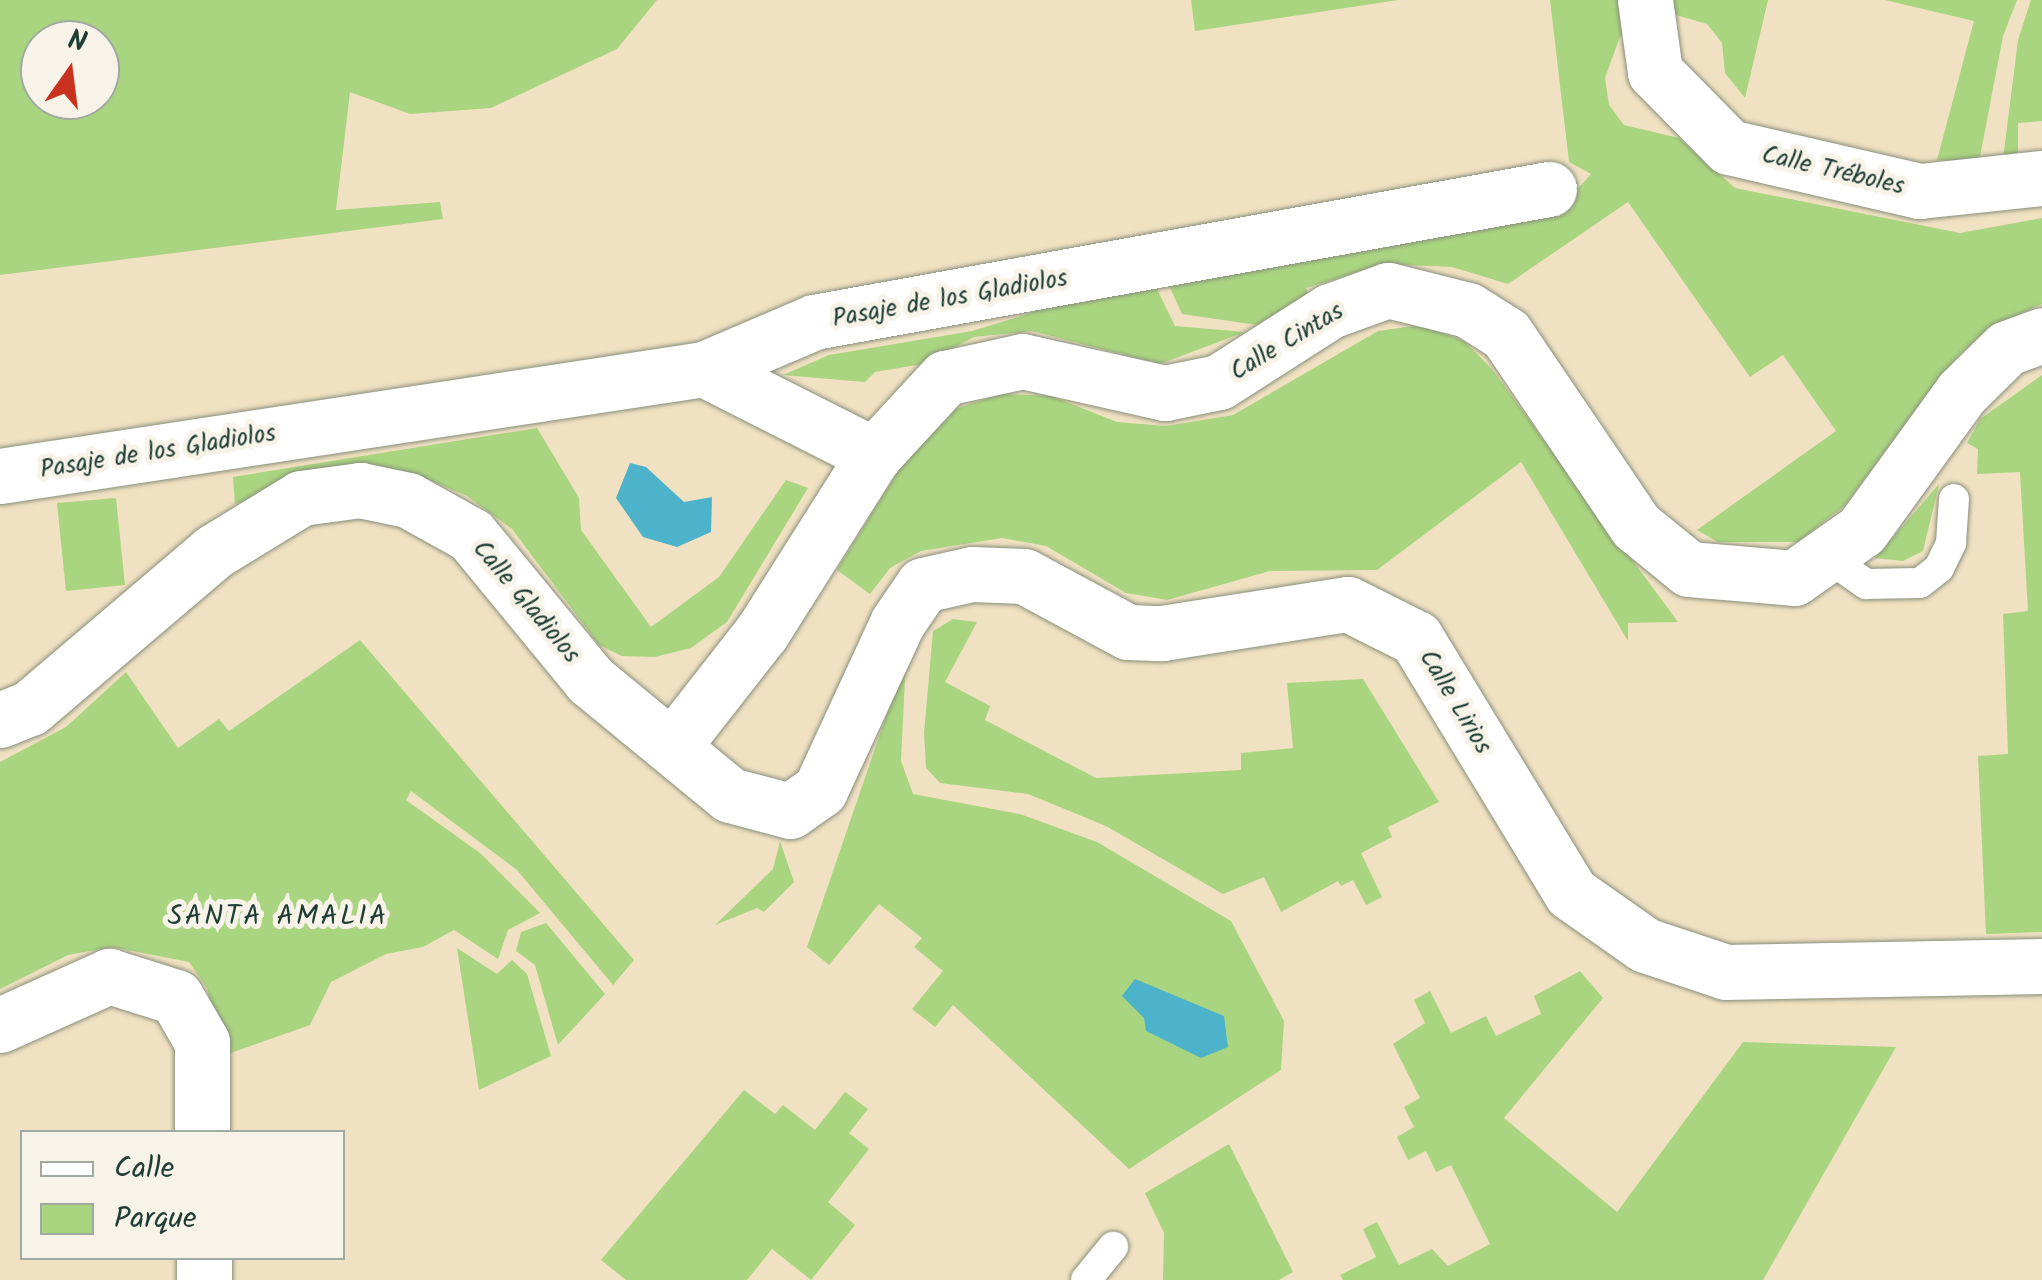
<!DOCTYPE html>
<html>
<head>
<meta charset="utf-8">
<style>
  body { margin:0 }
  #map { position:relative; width:2042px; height:1280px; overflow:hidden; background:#f0e1c2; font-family:Kalam,sans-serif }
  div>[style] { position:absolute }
  .green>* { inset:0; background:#aad580 }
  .water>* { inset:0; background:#4cb3ca }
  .roads { filter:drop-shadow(0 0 2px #888f7b) drop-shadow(0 0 2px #888f7b) }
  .lane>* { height:30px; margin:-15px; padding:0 15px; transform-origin:15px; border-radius:15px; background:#fff }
  .street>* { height:55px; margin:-27.5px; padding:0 27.5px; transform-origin:27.5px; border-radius:27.5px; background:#fff }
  span { translate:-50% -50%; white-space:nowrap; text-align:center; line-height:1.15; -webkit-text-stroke:10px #f7f3e8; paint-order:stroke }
  .street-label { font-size:25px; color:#1f3d34 }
  .neighbourhood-label { font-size:28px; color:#1f3d34; letter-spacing:2.5px }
  .legend { position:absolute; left:20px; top:1130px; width:325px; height:130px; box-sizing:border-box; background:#f7f3e8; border:2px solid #a1aaa0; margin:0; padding:12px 18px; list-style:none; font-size:30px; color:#1f3d34 }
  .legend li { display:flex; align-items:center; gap:20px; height:50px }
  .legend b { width:50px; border:2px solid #a1aaa0 }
  .north { position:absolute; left:20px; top:20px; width:100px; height:100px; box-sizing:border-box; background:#f7f3e8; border:2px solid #a1aaa0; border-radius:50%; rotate:14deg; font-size:28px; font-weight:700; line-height:40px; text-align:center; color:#1f3d34 }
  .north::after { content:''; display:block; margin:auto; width:35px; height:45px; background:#c8321e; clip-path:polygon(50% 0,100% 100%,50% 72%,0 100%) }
</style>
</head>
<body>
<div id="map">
  <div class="green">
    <i style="clip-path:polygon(evenodd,0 0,657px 0,617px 49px,491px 108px,410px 114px,350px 92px,336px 210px,440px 202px,443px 219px,0 275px,0 0,40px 40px,100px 40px,100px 100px,40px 100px,40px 40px)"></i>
    <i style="clip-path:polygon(1191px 0,1398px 0,1195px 31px)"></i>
    <i style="clip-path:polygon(1550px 0,1633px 0,1632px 25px,1620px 37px,1605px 78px,1609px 105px,1624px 125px,1679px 138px,1735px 188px,1960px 233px,2042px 218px,2042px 304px,1987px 329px,1957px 357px,1844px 506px,1798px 542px,1718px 542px,1697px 530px,1836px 431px,1783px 355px,1750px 377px,1628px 202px,1508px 284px,1452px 267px,1384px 264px,1306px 288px,1308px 293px,1257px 325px,1182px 314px,1167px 281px,1552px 217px,1591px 174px,1569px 162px)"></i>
    <i style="clip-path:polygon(1666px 0,1768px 0,1745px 98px,1725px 73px,1722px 43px,1707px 24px,1666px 12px)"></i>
    <i style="clip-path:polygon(1885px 0,2017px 0,2003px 36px,1979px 162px,1937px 160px,1974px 21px)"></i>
    <i style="clip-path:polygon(2031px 0,2042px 0,2042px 121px,2018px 123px,2018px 157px,2003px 159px,2018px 40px)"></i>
    <i style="clip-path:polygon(1154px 283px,1175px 326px,1245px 332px,1160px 364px,1032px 331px,974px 337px,923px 364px,875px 372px,865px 382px,783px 375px,829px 355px,972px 331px,1031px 313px,1043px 302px)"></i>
    <i style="clip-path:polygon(1421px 325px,1464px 341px,1491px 368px,1678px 622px,1628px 623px,1628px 641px,1521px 462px,1377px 570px,1270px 571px,1167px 600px,1126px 593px,1046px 546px,1002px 538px,921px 551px,890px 568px,870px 594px,837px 570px,917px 440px,951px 410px,1002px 394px,1051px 396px,1117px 422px,1166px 426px,1233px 415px,1378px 331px)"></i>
    <i style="clip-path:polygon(2042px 375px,2042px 932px,1986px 934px,1978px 756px,2008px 754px,2003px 614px,2028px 611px,2020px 472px,1977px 474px,1978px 449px,1967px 443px,1980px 419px)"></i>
    <i style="clip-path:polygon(537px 428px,579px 498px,581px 530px,651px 627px,719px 577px,786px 480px,808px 488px,727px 622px,691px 648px,655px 657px,622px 656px,599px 645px,512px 529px,467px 496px,420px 476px,348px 467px,235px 504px,233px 477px)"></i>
    <i style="clip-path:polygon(1939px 484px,1923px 551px,1903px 561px,1875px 558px)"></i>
    <i style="clip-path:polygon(116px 498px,125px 585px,66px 591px,57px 503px)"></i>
    <i style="clip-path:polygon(953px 619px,977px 622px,945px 682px,990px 706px,985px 720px,1096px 778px,1241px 770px,1241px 753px,1293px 748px,1287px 683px,1363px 679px,1439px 802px,1388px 827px,1392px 837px,1361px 853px,1382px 897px,1366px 905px,1353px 880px,1341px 886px,1338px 881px,1281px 912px,1264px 877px,1223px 894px,1106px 826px,1028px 794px,940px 783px,926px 768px,924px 733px,933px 631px)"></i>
    <i style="clip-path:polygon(360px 640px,634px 960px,613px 985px,517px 870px,411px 791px,406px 800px,480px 853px,540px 913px,508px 930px,498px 959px,454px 930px,423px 947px,386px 954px,331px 982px,310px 1025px,222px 1056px,207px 988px,189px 962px,112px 947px,68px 955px,0 989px,0 762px,66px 727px,126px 672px,178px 748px,219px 719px,229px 731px)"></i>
    <i style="clip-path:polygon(906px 658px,901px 761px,913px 794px,1020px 814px,1097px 842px,1231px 921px,1284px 1021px,1281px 1070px,1129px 1169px,953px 1005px,935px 1027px,912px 1009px,943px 971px,914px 947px,922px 938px,879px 904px,829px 965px,807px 947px)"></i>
    <i style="clip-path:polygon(780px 841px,794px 882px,764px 912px,757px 908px,715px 925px,773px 869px)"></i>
    <i style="clip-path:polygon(546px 923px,605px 994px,558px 1045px,535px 965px,516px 951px,521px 932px)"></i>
    <i style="clip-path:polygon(457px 948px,497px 974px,512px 960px,527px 974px,551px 1056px,479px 1090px)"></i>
    <i style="clip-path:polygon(1580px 971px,1603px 998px,1504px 1118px,1617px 1212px,1743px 1042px,1896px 1047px,1763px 1280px,1343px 1280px,1340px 1275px,1376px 1257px,1363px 1229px,1377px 1222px,1399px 1265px,1432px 1249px,1448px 1266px,1490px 1244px,1451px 1165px,1436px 1172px,1426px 1151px,1408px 1160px,1397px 1137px,1414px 1127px,1404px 1107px,1420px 1098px,1393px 1044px,1425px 1023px,1414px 1000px,1430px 991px,1451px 1033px,1486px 1016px,1496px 1036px,1541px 1014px,1534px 996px)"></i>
    <i style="clip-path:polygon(744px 1090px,775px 1114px,783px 1105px,815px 1130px,845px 1092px,868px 1109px,849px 1133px,869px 1149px,828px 1202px,855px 1225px,811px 1280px,772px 1249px,747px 1280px,626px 1280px,601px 1260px)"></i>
    <i style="clip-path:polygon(1229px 1144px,1293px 1272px,1279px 1280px,1163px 1280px,1164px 1233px,1145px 1193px)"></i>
  </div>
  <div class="water">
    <i style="clip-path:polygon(630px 463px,646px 467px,684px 502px,712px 497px,711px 532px,677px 547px,643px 537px,616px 498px)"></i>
    <i style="clip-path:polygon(1135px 979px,1224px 1016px,1228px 1047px,1201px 1058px,1146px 1031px,1144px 1018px,1122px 996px)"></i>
  </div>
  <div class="roads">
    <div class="lane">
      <i style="left:1826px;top:556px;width:49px;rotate:35deg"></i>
      <i style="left:1866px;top:584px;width:54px;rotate:-1.1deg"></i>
      <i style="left:1920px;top:583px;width:24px;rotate:-38deg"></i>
      <i style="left:1939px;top:568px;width:28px;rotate:-64deg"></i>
      <i style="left:1951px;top:543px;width:44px;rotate:-86.1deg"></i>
      <i style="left:1086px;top:1280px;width:43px;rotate:-50.7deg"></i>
    </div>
    <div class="street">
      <i style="left:1645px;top:0;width:73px;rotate:82.1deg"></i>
      <i style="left:1655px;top:72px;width:105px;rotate:45.4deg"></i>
      <i style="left:1729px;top:147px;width:196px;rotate:13deg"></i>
      <i style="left:1920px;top:191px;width:123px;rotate:-6.1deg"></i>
      <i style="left:704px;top:369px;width:191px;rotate:26.8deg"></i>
      <i style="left:0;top:476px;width:712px;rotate:-8.64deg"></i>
      <i style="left:704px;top:369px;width:120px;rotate:-23.1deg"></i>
      <i style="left:814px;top:322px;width:747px;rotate:-10.26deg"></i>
      <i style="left:0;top:720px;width:32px;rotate:-22deg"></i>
      <i style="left:30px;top:708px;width:240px;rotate:-40.4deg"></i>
      <i style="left:213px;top:552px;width:103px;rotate:-31.5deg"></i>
      <i style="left:301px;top:498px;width:60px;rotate:-7.7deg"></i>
      <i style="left:360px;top:490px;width:49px;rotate:11.8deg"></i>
      <i style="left:408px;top:500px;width:72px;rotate:29.1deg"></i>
      <i style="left:471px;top:535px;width:188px;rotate:50.6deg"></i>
      <i style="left:590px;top:680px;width:181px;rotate:39.4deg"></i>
      <i style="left:730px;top:795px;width:62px;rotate:14.9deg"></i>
      <i style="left:790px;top:811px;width:37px;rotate:-35deg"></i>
      <i style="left:820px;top:790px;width:184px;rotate:-65.2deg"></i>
      <i style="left:897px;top:623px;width:46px;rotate:-55.6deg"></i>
      <i style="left:923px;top:585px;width:50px;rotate:-12.7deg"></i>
      <i style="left:972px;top:574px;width:52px;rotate:2.2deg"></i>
      <i style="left:1024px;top:576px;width:118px;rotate:28.3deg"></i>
      <i style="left:1128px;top:632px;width:34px;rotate:2deg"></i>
      <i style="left:1162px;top:633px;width:188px;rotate:-8.9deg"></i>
      <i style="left:1348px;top:604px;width:76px;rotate:26.6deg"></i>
      <i style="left:1416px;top:638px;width:298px;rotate:58.7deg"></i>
      <i style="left:1571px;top:893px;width:90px;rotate:35.1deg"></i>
      <i style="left:1645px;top:945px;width:85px;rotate:18.4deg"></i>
      <i style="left:1726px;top:972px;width:316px;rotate:-1.1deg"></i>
      <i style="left:672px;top:747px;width:146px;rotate:-52deg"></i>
      <i style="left:762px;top:632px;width:209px;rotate:-57.7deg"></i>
      <i style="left:874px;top:455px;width:105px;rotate:-47.3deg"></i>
      <i style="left:945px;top:378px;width:79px;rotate:-12.4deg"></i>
      <i style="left:1022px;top:361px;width:147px;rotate:12.6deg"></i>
      <i style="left:1165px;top:393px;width:55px;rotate:-11.5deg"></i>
      <i style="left:1219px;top:382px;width:132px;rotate:-32.6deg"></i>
      <i style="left:1330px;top:311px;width:62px;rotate:-19.9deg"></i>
      <i style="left:1388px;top:290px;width:82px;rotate:14deg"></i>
      <i style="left:1468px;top:310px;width:45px;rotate:32.3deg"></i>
      <i style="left:1506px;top:334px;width:232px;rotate:55.9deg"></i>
      <i style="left:1636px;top:526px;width:68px;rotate:39.1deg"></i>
      <i style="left:1689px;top:569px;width:105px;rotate:4.9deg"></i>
      <i style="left:1794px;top:578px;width:83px;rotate:-35.2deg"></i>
      <i style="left:1862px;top:530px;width:169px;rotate:-54.1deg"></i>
      <i style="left:1961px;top:393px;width:64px;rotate:-44.4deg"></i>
      <i style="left:2007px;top:348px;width:37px;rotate:-20deg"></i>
      <i style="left:0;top:1025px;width:120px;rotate:-24.2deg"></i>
      <i style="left:109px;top:976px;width:70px;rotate:17.4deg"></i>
      <i style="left:176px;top:997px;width:52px;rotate:60deg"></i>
      <i style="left:202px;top:1042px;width:90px;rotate:90deg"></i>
      <i style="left:204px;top:1258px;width:22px;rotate:90deg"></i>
    </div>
  </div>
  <div class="street-label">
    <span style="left:1833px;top:171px;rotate:13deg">Calle Tréboles</span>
    <span style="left:950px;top:299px;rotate:-10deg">Pasaje de los Gladiolos</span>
    <span style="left:1287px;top:342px;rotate:-31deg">Calle Cintas</span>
    <span style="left:158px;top:452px;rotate:-9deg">Pasaje de los Gladiolos</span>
    <span style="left:526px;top:602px;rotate:50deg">Calle Gladiolos</span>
    <span style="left:1455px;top:702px;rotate:59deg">Calle Lirios</span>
  </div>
  <div class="neighbourhood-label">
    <span style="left:278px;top:917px">SANTA AMALIA</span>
  </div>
  <ul class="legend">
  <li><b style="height:12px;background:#fff"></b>Calle</li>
  <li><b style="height:28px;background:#aad580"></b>Parque</li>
  </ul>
  <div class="north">N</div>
</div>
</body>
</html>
